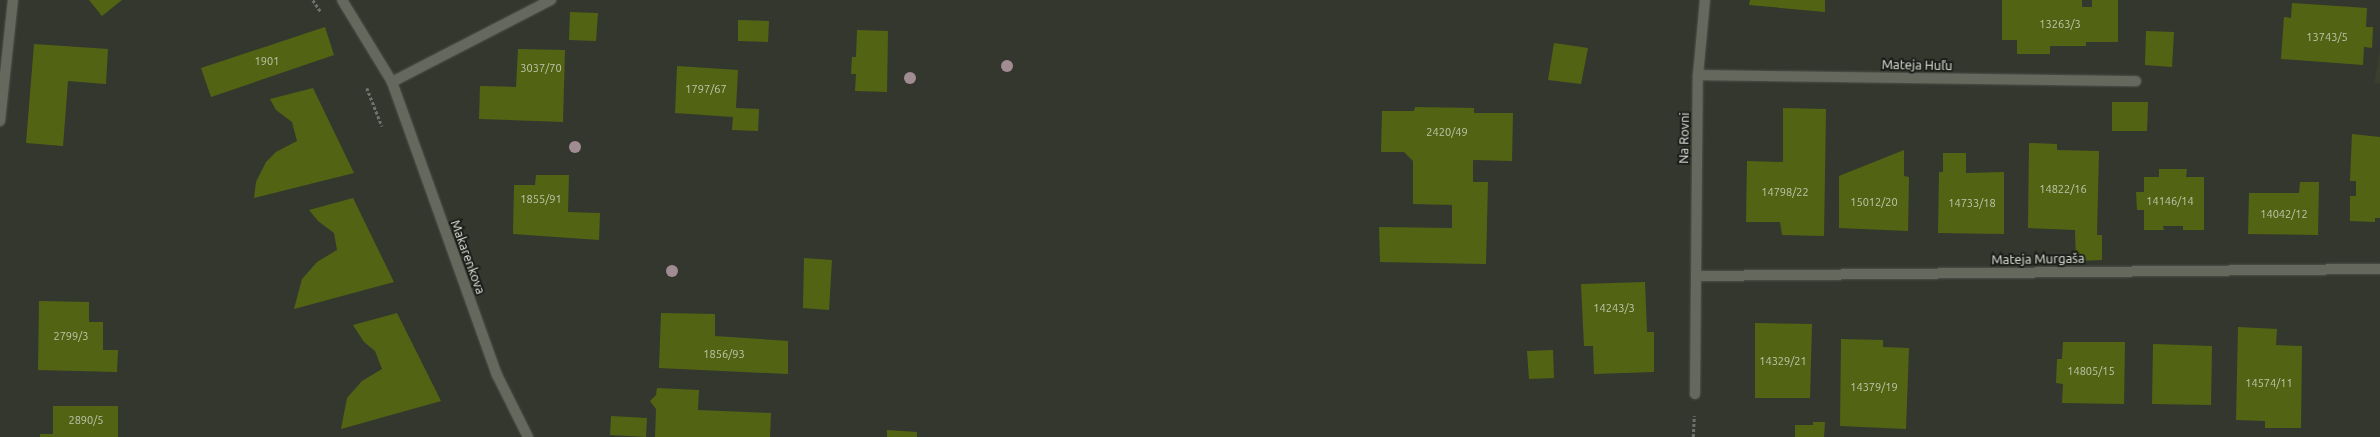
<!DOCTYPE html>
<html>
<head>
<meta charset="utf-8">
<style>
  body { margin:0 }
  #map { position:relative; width:2380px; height:437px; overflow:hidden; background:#34372e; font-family:Ubuntu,sans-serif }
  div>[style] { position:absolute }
  .built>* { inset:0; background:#393e2e }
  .building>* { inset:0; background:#526413 }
  .path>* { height:2.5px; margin-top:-1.25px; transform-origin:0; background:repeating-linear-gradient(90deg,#6f726a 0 3px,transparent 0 5px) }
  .roads { filter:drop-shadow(0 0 1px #50524b) drop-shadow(0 0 1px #50524b) }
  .minor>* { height:10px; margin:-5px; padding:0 5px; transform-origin:5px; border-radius:5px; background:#64685d }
  .trees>* { width:12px; height:12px; margin:-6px; border-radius:50%; background:#a28c93 }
  span { translate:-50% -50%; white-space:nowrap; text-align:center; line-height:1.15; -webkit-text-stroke:4px #1c1e19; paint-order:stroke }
  .number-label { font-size:11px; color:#c0c6ad }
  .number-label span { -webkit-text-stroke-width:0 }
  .street-label { font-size:13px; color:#e4e6e0 }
</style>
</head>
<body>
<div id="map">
  <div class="built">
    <i style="clip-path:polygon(2380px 50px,2380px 84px,2374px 83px)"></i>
  </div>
  <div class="building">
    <i style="clip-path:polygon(89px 0,122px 0,102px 16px)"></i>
    <i style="clip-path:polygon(1750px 0,1825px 0,1825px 12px,1749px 5px)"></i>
    <i style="clip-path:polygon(2002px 0,2082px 0,2082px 7px,2092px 7px,2092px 0,2118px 0,2118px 42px,2086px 42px,2086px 46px,2050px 46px,2050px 54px,2017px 54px,2017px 40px,2002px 40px)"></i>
    <i style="clip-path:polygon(2292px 3px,2367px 8px,2366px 27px,2373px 27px,2372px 48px,2364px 47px,2363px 65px,2281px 59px,2284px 17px,2291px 18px)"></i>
    <i style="clip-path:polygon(570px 12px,598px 13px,596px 41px,569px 40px)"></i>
    <i style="clip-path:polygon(738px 20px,769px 21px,768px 42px,738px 41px)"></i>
    <i style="clip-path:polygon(325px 27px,334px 55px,211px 97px,201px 68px)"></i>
    <i style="clip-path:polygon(857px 30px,888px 31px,887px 92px,855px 91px,856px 74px,851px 74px,852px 57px,856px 57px)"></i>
    <i style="clip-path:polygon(2146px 31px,2174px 32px,2172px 67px,2145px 65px)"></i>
    <i style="clip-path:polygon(1554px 43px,1588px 48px,1581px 84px,1548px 80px)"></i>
    <i style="clip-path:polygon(34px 44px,108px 49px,106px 84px,68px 81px,63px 146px,26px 143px)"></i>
    <i style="clip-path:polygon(518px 49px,565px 50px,563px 122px,479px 119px,480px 86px,516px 87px)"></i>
    <i style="clip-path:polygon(677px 66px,738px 70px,736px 108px,759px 109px,758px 131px,732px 130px,733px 117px,675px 113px)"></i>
    <i style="clip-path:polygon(313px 88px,354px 173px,254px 198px,256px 182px,266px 162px,276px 152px,297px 141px,292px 122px,276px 110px,270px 99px)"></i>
    <i style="clip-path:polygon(2112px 102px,2148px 102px,2147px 131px,2112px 131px)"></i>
    <i style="clip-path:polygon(1415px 107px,1474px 108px,1474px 113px,1513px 113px,1512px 161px,1473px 160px,1473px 182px,1488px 182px,1486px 264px,1380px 262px,1379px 227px,1452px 228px,1452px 205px,1413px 204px,1413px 161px,1404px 152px,1381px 152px,1382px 111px,1414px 111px)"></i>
    <i style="clip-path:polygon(1783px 108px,1826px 109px,1824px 236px,1782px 235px,1780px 222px,1746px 222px,1747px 161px,1783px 162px)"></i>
    <i style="clip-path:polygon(2352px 134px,2380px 137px,2380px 218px,2375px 218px,2375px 222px,2350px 221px,2350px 196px,2356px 196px,2356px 181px,2350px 181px)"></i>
    <i style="clip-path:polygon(2029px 143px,2057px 144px,2057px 150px,2099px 151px,2097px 235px,2102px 235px,2102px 260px,2076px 261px,2075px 230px,2028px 228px)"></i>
    <i style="clip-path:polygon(1904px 150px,1904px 176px,1909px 177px,1908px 231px,1839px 228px,1839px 176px)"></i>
    <i style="clip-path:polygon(1943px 153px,1966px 153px,1966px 173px,2004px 172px,2004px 234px,1938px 233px,1939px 172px,1943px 172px)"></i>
    <i style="clip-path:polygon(2159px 169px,2187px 169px,2186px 177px,2204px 177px,2204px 230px,2183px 230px,2183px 226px,2163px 226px,2164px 230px,2144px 230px,2144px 210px,2137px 210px,2136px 192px,2144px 192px,2144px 177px,2159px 177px)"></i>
    <i style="clip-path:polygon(536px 175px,569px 175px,568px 212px,600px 213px,599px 240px,513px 234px,514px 185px,535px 185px)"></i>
    <i style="clip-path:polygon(2300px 182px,2319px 182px,2318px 235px,2248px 234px,2249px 193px,2299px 193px)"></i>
    <i style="clip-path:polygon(353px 198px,394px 282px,294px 309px,302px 279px,317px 262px,337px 250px,334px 233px,318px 221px,309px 210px)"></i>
    <i style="clip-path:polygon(804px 258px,832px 260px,829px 310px,803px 308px)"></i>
    <i style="clip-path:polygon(1645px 282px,1647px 332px,1654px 332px,1654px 372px,1594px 374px,1593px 346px,1584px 346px,1581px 284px)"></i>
    <i style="clip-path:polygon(39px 301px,89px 302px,89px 322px,103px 322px,103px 350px,118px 350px,117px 372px,38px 370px)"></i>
    <i style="clip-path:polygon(397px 313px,441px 401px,341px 429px,347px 398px,362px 381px,382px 369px,375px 351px,364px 342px,353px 325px)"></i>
    <i style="clip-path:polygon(661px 313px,715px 314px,715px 336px,788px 341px,788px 374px,659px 368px)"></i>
    <i style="clip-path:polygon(1755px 323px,1812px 324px,1810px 398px,1755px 398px)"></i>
    <i style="clip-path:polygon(2238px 327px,2277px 329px,2276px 345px,2302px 346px,2301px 428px,2265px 428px,2265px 421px,2236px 420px)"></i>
    <i style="clip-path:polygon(1841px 339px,1883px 340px,1883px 347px,1909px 348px,1906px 429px,1840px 426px)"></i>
    <i style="clip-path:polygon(2063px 342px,2125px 342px,2124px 404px,2062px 403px,2063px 384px,2056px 383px,2057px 359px,2062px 359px)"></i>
    <i style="clip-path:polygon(2153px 344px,2212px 346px,2211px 405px,2152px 404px)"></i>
    <i style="clip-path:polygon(1553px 350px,1554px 378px,1529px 379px,1527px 351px)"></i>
    <i style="clip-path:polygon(657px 388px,699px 390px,698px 410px,771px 413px,770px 437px,655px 437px,656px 409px,650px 401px,656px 395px)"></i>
    <i style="clip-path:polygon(53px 406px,118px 406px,118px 437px,40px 437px,40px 434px,53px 434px)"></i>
    <i style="clip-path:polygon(611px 416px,647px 418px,646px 437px,610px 435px)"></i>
    <i style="clip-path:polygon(1813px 422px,1825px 422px,1824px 437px,1795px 437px,1795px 425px,1813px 425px)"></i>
    <i style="clip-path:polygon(887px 430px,917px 432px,917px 437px,887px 437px)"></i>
  </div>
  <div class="path">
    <i style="left:313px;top:0;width:14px;rotate:56deg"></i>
    <i style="left:367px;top:88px;width:41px;rotate:68.5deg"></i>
    <i style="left:1693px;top:437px;width:21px;rotate:-87deg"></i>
  </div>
  <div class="roads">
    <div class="minor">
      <i style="left:342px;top:0;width:96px;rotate:58.6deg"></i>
      <i style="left:392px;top:82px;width:311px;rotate:70.3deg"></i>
      <i style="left:497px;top:375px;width:69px;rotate:63.4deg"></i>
      <i style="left:1698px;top:75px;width:438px;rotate:0.8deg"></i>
      <i style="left:392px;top:82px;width:179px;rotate:-27.3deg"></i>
      <i style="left:0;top:121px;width:122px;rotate:-83.9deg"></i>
      <i style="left:1696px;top:276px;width:684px;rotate:-0.59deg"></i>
      <i style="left:1695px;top:394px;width:319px;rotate:-89.5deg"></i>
      <i style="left:1698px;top:75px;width:75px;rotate:-84.7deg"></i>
    </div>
  </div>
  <div class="trees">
    <i style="left:1007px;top:66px"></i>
    <i style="left:910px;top:78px"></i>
    <i style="left:575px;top:147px"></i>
    <i style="left:672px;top:271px"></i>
  </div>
  <div class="number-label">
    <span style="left:2060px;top:24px">13263/3</span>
    <span style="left:2327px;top:37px">13743/5</span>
    <span style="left:267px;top:61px">1901</span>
    <span style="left:541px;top:68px">3037/70</span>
    <span style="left:706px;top:89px">1797/67</span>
    <span style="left:1447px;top:132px">2420/49</span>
    <span style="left:2063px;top:189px">14822/16</span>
    <span style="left:1785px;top:192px">14798/22</span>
    <span style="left:541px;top:199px">1855/91</span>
    <span style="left:2170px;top:201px">14146/14</span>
    <span style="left:1874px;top:202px">15012/20</span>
    <span style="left:1972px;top:203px">14733/18</span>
    <span style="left:2284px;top:214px">14042/12</span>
    <span style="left:1614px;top:308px">14243/3</span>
    <span style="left:71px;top:336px">2799/3</span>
    <span style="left:724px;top:354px">1856/93</span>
    <span style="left:1783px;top:361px">14329/21</span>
    <span style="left:2091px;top:371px">14805/15</span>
    <span style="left:2269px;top:383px">14574/11</span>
    <span style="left:1874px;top:387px">14379/19</span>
    <span style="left:86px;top:420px">2890/5</span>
  </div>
  <div class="street-label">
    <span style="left:1917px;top:65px;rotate:1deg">Mateja Huľu</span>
    <span style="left:1684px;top:138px;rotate:-89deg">Na Rovni</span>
    <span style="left:468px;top:257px;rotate:70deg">Makarenkova</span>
    <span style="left:2038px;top:259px;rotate:-1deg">Mateja Murgaša</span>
  </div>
</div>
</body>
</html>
